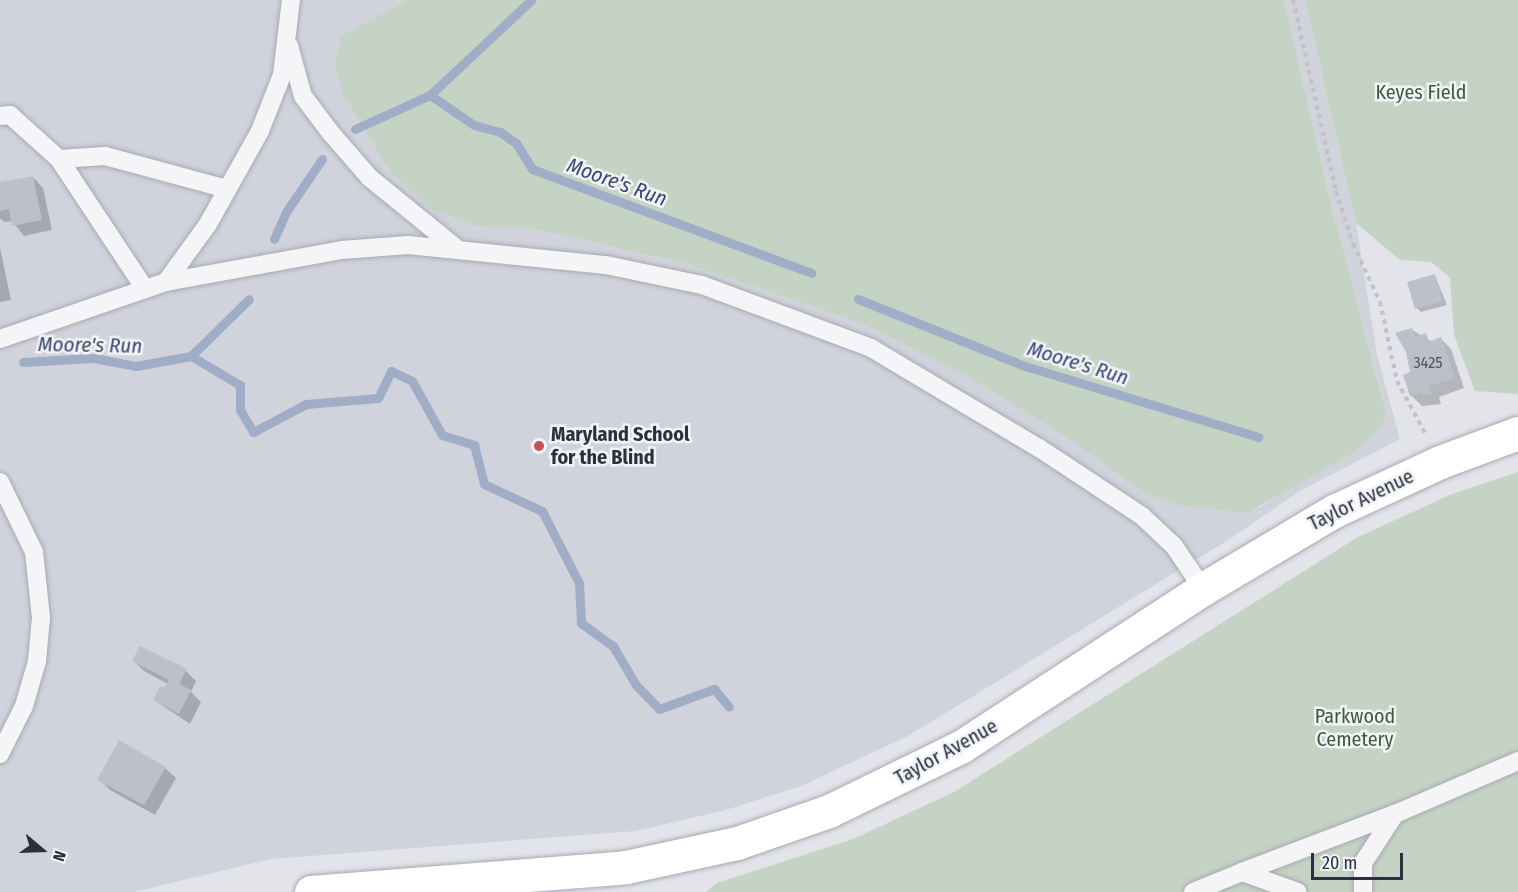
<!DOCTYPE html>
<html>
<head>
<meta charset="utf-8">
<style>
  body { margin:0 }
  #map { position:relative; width:1518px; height:892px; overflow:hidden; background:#e2e4e9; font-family:"Fira Sans Condensed",sans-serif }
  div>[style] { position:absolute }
  .built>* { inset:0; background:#d0d3db }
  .green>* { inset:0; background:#c5d3c4 }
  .shadow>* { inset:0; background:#0003 }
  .stream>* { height:9px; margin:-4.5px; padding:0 4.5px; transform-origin:4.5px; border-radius:4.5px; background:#a0adc7 }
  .building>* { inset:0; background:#bdbfc9 }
  .path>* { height:4px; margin-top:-2px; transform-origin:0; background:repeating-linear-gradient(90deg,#c0c2c8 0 4.5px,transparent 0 9px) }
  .roads { filter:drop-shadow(0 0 2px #a7aab3) drop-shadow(0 0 2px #a7aab3) }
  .service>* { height:18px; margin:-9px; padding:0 9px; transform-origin:9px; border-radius:9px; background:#f5f5f8 }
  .secondary>* { height:33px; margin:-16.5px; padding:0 16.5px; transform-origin:16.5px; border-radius:16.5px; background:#fff }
  .dots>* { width:16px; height:16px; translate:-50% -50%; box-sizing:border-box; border:3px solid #f2f3f7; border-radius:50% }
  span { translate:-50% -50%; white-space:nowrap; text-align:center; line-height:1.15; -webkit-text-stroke:5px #f2f3f7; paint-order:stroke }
  .number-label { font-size:16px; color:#505462 }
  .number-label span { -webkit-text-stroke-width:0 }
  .park-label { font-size:20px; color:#3b5b3a }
  .poi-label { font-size:20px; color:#2b3040; font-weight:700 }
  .left { translate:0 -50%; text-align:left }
  .street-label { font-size:20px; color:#2b3040 }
  .water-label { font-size:21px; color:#384971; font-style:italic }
  .north { position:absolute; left:12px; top:820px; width:60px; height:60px; -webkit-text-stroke:4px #f2f3f7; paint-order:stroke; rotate:109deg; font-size:16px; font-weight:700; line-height:24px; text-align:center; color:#2b3040 }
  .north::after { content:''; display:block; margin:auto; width:21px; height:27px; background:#2b3040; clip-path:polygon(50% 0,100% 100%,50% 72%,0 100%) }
  .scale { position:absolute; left:1311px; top:853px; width:92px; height:27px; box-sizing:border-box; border:3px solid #2b3040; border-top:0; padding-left:8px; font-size:18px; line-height:21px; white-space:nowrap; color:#2b3040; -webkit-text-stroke:4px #f2f3f7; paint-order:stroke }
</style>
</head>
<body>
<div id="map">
  <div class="built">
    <i style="clip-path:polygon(0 0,407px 0,341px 36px,343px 95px,390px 172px,434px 211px,476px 226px,539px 230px,687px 264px,858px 322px,965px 375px,1061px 434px,1145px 493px,1259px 508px,1386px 413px,1329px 196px,1284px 0,1305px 0,1356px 223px,1377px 355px,1400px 439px,1300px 491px,1228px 540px,908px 736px,801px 786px,726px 810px,636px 831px,271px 859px,134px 892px,0 892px)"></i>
  </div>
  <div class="green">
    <i style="clip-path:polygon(407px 0,1284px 0,1329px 196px,1386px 413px,1380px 428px,1353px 453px,1247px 513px,1179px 505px,1145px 493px,1061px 434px,965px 375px,858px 322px,687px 264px,539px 230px,476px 226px,434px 211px,390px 172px,343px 95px,335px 65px,341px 36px)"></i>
    <i style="clip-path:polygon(1305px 0,1518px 0,1518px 394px,1475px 391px,1454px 335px,1450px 278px,1431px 262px,1400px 260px,1356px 223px)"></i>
    <i style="clip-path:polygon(1518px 472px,1518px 892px,706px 892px,717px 883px,853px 839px,954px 792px,1358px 537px,1452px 494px)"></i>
  </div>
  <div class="shadow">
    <i style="clip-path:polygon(33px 177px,43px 188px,52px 230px,24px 236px,12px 221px,4px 222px,0 218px,0 184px)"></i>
    <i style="clip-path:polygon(0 248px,11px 300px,0 302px)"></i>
    <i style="clip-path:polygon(1435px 276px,1447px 305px,1421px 312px,1416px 307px)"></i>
    <i style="clip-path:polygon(1412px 330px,1432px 342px,1441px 339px,1451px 349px,1464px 388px,1439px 397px,1441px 404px,1422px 406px,1411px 395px)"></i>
    <i style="clip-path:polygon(134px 661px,186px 671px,196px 681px,191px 692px,201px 702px,190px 724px,154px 700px,168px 684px,144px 671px)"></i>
    <i style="clip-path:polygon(165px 768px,176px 778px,155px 815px,110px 790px,99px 779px)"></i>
  </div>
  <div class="stream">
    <i style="left:430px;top:95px;width:53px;rotate:34.3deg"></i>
    <i style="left:474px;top:125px;width:27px;rotate:15deg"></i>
    <i style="left:500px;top:132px;width:19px;rotate:35deg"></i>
    <i style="left:516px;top:143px;width:31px;rotate:58deg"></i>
    <i style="left:532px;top:169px;width:298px;rotate:20.4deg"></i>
    <i style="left:355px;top:129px;width:82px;rotate:-24.4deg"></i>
    <i style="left:430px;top:95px;width:139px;rotate:-43.2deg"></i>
    <i style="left:274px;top:239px;width:30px;rotate:-66deg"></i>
    <i style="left:286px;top:212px;width:64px;rotate:-55.8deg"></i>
    <i style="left:858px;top:299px;width:180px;rotate:21.9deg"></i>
    <i style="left:1025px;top:366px;width:244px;rotate:16.9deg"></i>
    <i style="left:191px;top:356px;width:57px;rotate:30.6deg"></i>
    <i style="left:240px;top:385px;width:25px;rotate:90deg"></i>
    <i style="left:240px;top:410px;width:26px;rotate:59deg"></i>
    <i style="left:253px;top:432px;width:60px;rotate:-27.8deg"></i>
    <i style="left:306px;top:404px;width:72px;rotate:-4.8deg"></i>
    <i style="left:378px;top:398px;width:30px;rotate:-64deg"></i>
    <i style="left:391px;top:371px;width:23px;rotate:25deg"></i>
    <i style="left:412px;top:381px;width:62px;rotate:60.9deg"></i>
    <i style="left:442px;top:435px;width:34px;rotate:17deg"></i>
    <i style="left:474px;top:445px;width:40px;rotate:75.6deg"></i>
    <i style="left:484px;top:484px;width:64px;rotate:25deg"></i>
    <i style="left:542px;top:511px;width:81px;rotate:62.8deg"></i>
    <i style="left:579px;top:583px;width:40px;rotate:87.1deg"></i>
    <i style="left:581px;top:623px;width:39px;rotate:36deg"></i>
    <i style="left:613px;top:646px;width:45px;rotate:59.5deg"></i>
    <i style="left:636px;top:685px;width:33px;rotate:46deg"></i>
    <i style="left:659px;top:709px;width:59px;rotate:-20deg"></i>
    <i style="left:714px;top:689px;width:23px;rotate:50deg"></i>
    <i style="left:23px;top:362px;width:71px;rotate:-3.2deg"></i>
    <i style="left:94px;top:358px;width:43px;rotate:10.8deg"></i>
    <i style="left:136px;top:366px;width:56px;rotate:-10.3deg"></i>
    <i style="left:191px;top:356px;width:81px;rotate:-44.5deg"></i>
  </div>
  <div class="building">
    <i style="clip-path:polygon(33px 176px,42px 220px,12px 226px,9px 209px,0 211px,0 182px)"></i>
    <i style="clip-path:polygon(1435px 274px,1443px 301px,1415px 309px,1407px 282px)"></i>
    <i style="clip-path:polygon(1412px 328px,1415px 337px,1426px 333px,1429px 342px,1441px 337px,1455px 378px,1429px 386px,1432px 394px,1423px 396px,1422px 392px,1410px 396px,1403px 375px,1410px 372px,1406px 352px,1395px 333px)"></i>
    <i style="clip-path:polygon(140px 646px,187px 669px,179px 684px,191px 690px,179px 714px,153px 700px,160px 686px,164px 688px,169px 680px,132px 661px)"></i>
    <i style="clip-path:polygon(119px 740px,166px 767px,144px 805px,97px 780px)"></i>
  </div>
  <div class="path">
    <i style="left:1293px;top:0;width:196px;rotate:77.3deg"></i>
    <i style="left:1336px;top:191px;width:56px;rotate:72.2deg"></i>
    <i style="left:1353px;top:244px;width:64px;rotate:65deg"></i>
    <i style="left:1380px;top:302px;width:81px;rotate:77.9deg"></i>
    <i style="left:1397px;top:381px;width:61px;rotate:61.8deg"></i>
  </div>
  <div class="roads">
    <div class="service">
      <i style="left:289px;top:46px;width:52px;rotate:74.4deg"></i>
      <i style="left:303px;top:96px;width:45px;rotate:53.1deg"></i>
      <i style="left:330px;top:132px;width:61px;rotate:49deg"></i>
      <i style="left:370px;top:178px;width:109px;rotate:39.1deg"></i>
      <i style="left:0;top:116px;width:10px;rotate:-6deg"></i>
      <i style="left:10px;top:115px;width:66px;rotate:41.9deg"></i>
      <i style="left:59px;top:159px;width:156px;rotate:56.5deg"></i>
      <i style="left:59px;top:159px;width:46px;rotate:-3.7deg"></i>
      <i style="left:105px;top:156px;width:126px;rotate:15.1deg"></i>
      <i style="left:166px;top:282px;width:72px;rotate:-54.1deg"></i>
      <i style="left:208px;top:224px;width:107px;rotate:-60.8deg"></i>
      <i style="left:260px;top:131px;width:60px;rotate:-68.6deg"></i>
      <i style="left:282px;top:75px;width:76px;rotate:-83.2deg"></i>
      <i style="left:0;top:339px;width:176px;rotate:-19deg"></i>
      <i style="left:166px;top:282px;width:179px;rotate:-10.3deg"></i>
      <i style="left:342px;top:250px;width:66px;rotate:-4.3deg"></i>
      <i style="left:408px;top:245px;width:199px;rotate:5.8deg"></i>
      <i style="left:606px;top:265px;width:98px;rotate:11.8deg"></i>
      <i style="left:702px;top:285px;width:180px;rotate:20.4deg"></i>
      <i style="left:871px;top:348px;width:196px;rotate:30.8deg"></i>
      <i style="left:1039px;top:448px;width:123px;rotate:33.4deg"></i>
      <i style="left:1142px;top:516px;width:44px;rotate:43.2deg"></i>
      <i style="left:1174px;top:546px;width:52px;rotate:56deg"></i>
      <i style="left:0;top:482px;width:78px;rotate:64.1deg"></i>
      <i style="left:34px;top:552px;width:66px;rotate:83.9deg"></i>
      <i style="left:41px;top:618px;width:43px;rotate:95.3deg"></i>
      <i style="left:37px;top:661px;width:47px;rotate:106.1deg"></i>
      <i style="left:24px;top:706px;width:54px;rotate:116.6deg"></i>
      <i style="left:1242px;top:872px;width:164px;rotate:-20.8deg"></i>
      <i style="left:1395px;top:814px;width:134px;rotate:-23.3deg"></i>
      <i style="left:1193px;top:892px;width:53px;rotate:-22.2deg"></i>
      <i style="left:1242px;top:872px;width:59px;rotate:19.7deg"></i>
      <i style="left:1363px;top:892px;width:29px;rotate:-90deg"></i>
      <i style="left:1363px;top:863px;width:59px;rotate:-56.9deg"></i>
    </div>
    <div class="secondary">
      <i style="left:311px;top:892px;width:316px;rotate:-4.5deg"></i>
      <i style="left:626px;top:867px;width:114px;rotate:-12.2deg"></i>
      <i style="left:737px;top:843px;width:97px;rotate:-19.2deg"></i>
      <i style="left:829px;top:811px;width:148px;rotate:-26deg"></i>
      <i style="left:962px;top:746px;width:288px;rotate:-33.1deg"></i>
      <i style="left:1203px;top:589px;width:152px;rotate:-30.8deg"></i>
      <i style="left:1334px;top:511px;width:117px;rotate:-24.8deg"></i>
      <i style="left:1440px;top:462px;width:83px;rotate:-20.4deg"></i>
    </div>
  </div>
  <div class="dots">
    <i style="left:539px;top:446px;background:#c55151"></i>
  </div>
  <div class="number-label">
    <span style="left:1428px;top:363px">3425</span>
  </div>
  <div class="park-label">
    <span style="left:1421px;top:92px">Keyes Field</span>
    <span style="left:1355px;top:728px">Parkwood<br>Cemetery</span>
  </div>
  <div class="poi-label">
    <span class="left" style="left:551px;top:446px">Maryland School<br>for the Blind</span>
  </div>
  <div class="street-label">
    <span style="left:1361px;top:500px;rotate:-26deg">Taylor Avenue</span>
    <span style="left:946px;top:752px;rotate:-29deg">Taylor Avenue</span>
  </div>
  <div class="water-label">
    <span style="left:617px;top:182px;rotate:20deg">Moore's Run</span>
    <span style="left:90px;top:345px;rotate:1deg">Moore's Run</span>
    <span style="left:1078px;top:363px;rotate:17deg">Moore's Run</span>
  </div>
  <div class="north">N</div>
  <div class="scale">20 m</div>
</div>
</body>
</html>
